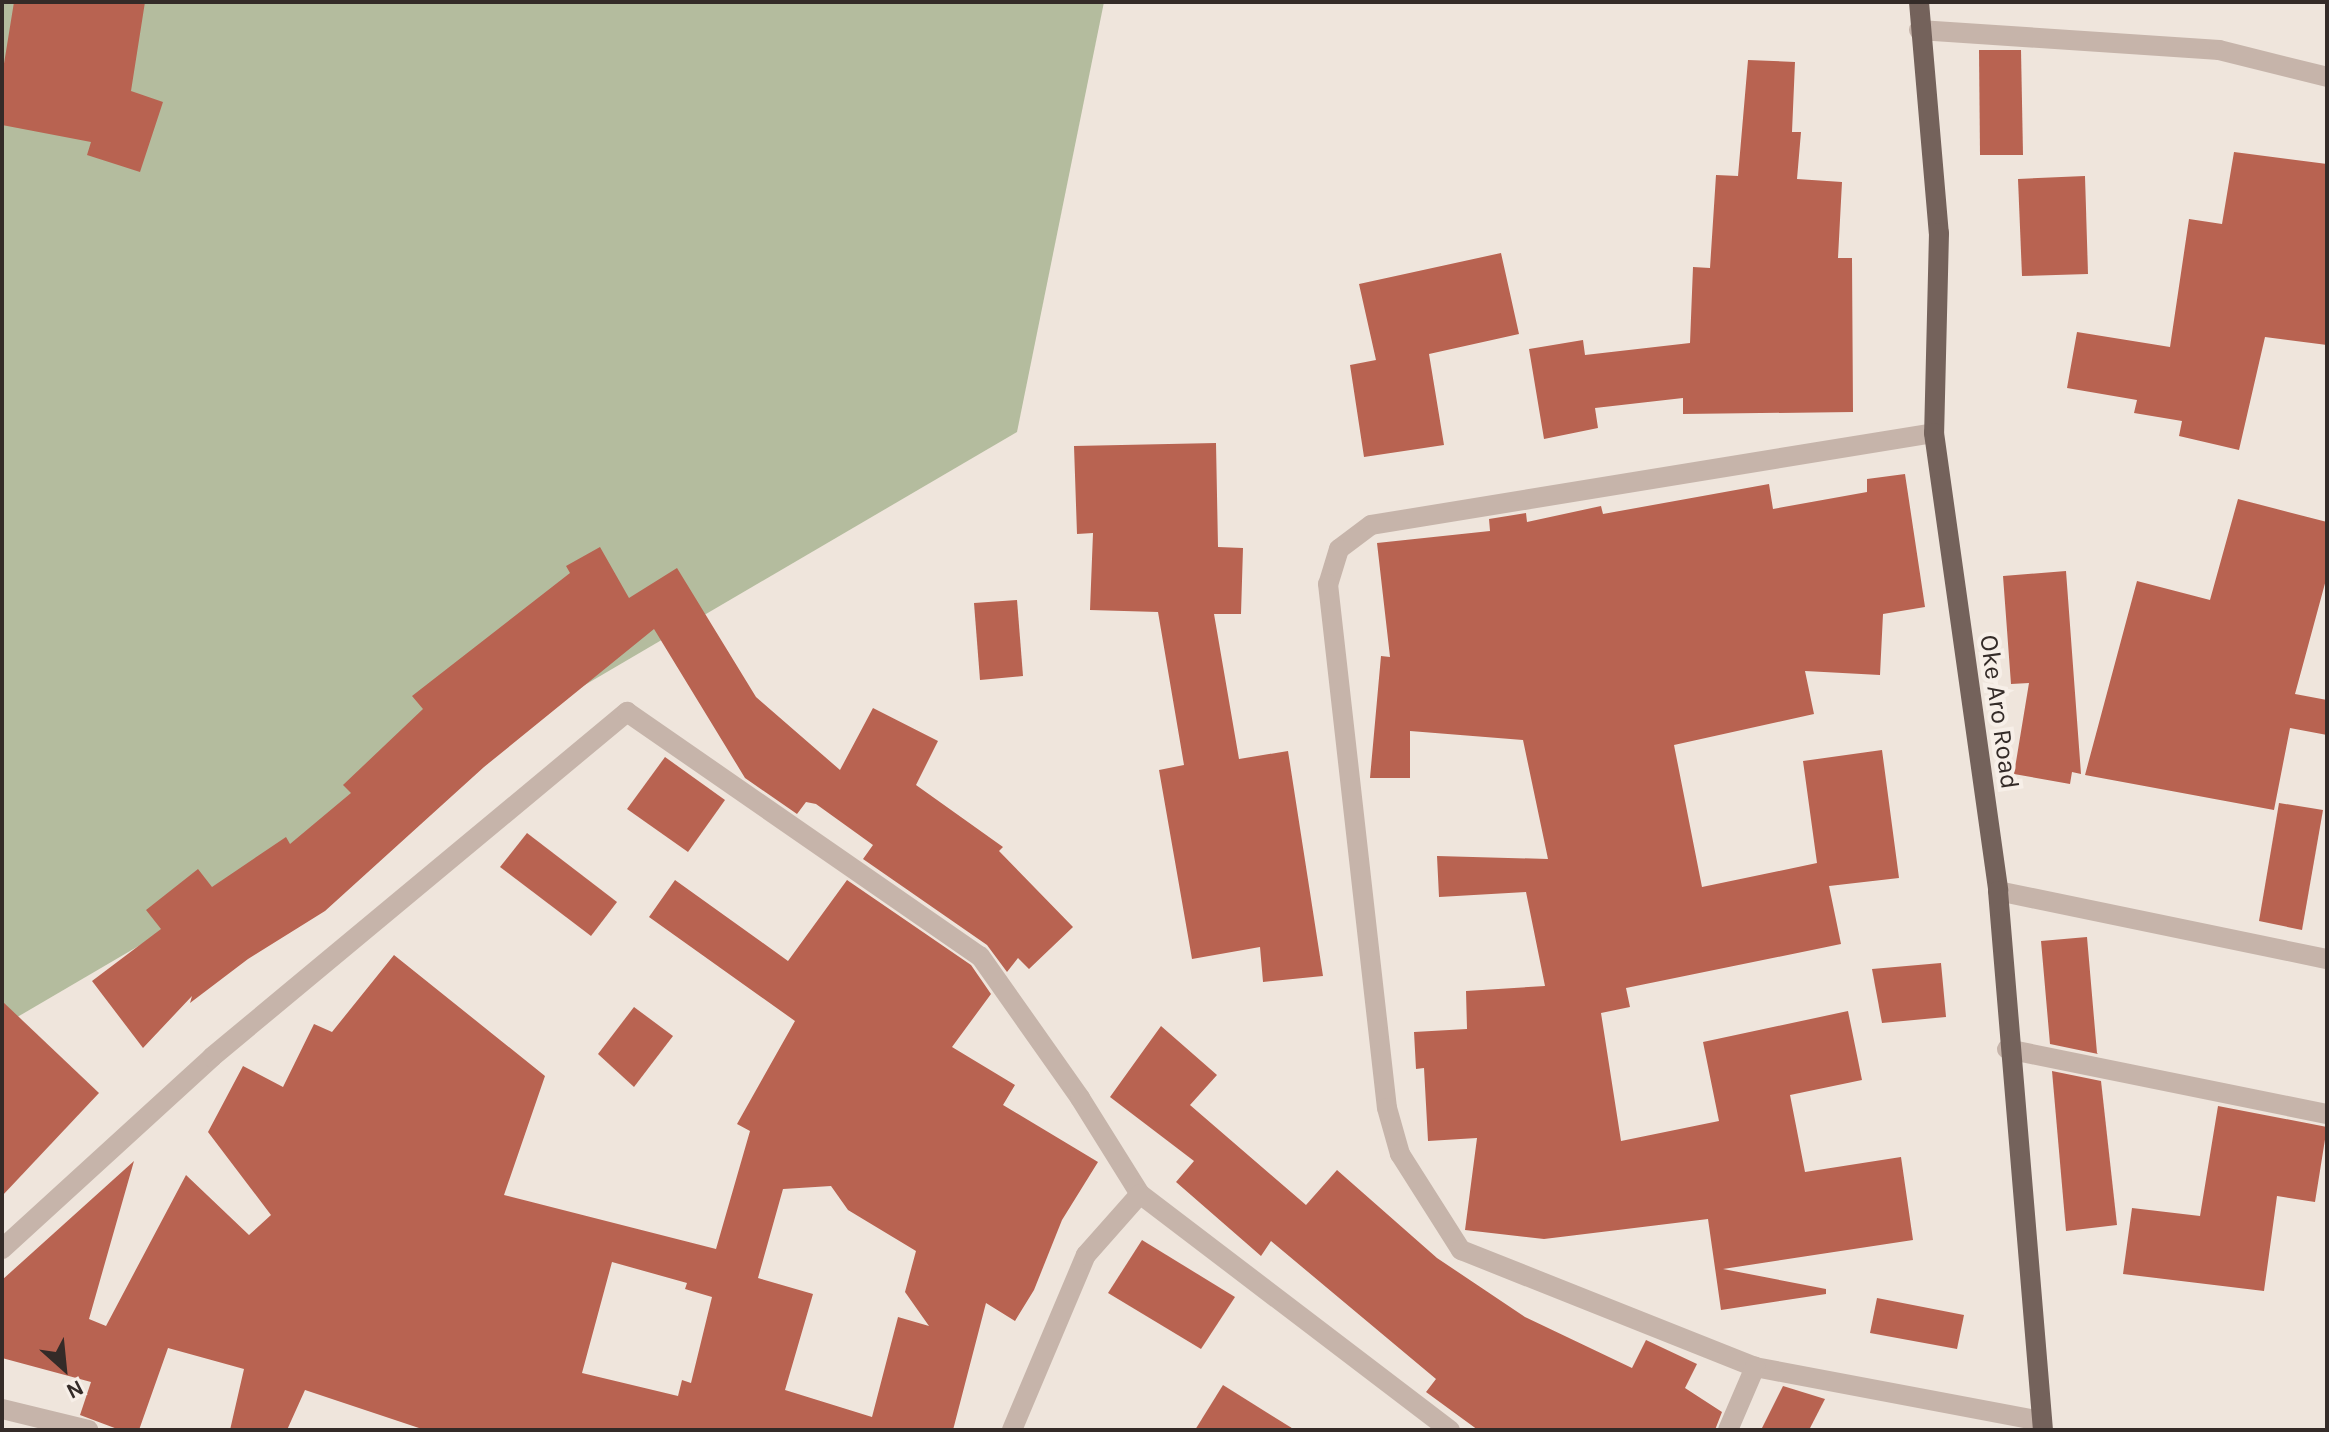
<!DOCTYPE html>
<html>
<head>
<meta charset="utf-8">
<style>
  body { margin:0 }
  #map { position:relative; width:2329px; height:1432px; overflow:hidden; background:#efe5dc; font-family:Karla,sans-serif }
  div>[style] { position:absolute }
  .green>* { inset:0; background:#b4bc9e }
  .building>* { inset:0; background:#b86351 }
  .minor>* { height:20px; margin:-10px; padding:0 10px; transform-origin:10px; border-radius:10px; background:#c6b4aa }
  .major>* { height:20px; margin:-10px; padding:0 10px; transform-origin:10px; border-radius:10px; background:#74625b }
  span { translate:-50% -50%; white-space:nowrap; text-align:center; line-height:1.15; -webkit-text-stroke:8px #f7efe8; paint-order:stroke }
  .street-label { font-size:26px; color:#342b28 }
  .frame { position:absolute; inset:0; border:4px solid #342b28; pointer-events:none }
  .north { position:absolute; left:24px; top:1328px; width:80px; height:80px; -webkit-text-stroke:6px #f7efe8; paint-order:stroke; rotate:153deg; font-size:22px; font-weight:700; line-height:32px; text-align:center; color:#342b28 }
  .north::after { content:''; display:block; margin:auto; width:28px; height:36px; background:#342b28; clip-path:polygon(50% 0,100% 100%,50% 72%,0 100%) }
</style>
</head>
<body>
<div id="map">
  <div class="green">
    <i style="clip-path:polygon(2px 2px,1104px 2px,1017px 432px,2px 1026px)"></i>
  </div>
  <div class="building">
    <i style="clip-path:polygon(14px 2px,145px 2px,131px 91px,163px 102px,140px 172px,87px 155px,91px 142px,2px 125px,2px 76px)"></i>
    <i style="clip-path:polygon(1979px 50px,2021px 50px,2023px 155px,1980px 155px)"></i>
    <i style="clip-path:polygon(1748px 60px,1795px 62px,1792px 132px,1801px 132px,1797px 179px,1842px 182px,1838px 258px,1852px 258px,1853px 412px,1683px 414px,1683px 398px,1595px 408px,1598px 428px,1544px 439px,1529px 349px,1583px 340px,1585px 355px,1690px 343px,1693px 267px,1710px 268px,1716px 175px,1738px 176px)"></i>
    <i style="clip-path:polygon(2234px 152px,2327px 164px,2327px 345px,2265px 337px,2239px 450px,2179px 436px,2182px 421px,2134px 413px,2137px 400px,2067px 388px,2077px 332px,2170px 347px,2189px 219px,2222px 224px)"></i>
    <i style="clip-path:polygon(2085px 176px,2088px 274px,2022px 276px,2018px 179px)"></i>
    <i style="clip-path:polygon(1501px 253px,1519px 334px,1429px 354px,1444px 445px,1364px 457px,1350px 365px,1376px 360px,1359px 284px)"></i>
    <i style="clip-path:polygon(1216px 443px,1218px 547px,1243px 548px,1241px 614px,1214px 614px,1239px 759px,1288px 751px,1323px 976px,1263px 982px,1260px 947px,1192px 959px,1159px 770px,1184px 765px,1158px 612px,1090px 610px,1093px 533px,1077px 534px,1074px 446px)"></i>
    <i style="clip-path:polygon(1905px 474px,1925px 607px,1883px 614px,1880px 675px,1805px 671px,1814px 714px,1674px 745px,1702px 887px,1817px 863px,1803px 761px,1882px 750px,1899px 878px,1829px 886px,1841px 944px,1626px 988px,1630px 1007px,1601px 1013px,1621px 1141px,1719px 1121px,1703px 1042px,1848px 1011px,1862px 1080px,1790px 1095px,1805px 1172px,1901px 1157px,1913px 1240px,1723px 1269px,1826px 1289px,1826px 1294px,1721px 1310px,1708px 1219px,1544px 1239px,1465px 1230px,1477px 1138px,1428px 1141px,1424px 1068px,1416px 1069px,1414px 1032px,1467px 1029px,1466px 991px,1545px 986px,1526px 892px,1439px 897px,1437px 856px,1548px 859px,1523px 740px,1410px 731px,1410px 778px,1370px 778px,1381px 656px,1390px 657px,1377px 543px,1490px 531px,1489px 519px,1526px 513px,1527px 522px,1601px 506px,1603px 514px,1769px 484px,1773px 509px,1867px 492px,1867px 479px)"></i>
    <i style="clip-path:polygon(2238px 499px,2327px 522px,2327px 576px,2295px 694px,2327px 700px,2327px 735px,2290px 728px,2274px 810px,2085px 775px,2137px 581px,2210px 600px)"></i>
    <i style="clip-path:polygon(600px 547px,629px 598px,677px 568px,756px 697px,840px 770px,873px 708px,938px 741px,916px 785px,1003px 847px,999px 851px,1073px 927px,1029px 969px,1018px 958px,1007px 972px,987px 945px,863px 859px,873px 845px,816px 804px,806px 802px,797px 814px,745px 778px,654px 629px,484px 767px,325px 911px,248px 959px,190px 1003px,192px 996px,143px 1048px,92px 981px,161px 929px,146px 910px,198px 869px,212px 887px,286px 837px,290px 844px,351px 793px,343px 785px,423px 709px,412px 696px,570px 573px,566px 566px)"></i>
    <i style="clip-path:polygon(2066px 571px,2081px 774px,2072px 772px,2070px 784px,2014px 774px,2029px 683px,2011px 684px,2003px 576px)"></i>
    <i style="clip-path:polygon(1017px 600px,1023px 676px,980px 680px,974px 603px)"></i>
    <i style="clip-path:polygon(665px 757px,725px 800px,688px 852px,627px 809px)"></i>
    <i style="clip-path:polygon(2279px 803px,2323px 810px,2302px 930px,2259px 921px)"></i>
    <i style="clip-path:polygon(527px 833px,617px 902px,591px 936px,500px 867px)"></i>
    <i style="clip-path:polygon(evenodd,675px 880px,788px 961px,847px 880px,971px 965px,991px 994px,952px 1047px,1015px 1085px,1003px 1105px,1098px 1162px,1062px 1220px,1034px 1290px,1015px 1321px,986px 1303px,953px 1430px,425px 1430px,305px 1390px,287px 1430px,230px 1430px,244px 1369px,168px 1348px,139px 1430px,120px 1430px,80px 1415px,91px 1382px,2px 1358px,2px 1280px,134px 1161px,89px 1319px,106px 1326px,186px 1175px,249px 1235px,271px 1215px,208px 1132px,243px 1066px,283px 1087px,314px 1024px,332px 1032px,394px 955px,545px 1076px,504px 1195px,716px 1249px,750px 1131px,737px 1124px,795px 1021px,649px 917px,675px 880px,831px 1186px,848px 1210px,916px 1251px,905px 1292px,929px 1326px,898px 1317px,872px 1417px,785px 1390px,813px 1294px,758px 1278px,783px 1189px,831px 1186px,675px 880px,612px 1262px,687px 1283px,685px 1289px,712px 1297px,691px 1383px,682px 1380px,678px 1396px,582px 1373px,612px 1262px)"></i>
    <i style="clip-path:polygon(2087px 937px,2097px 1053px,2098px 1054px,2050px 1044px,2041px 941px)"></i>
    <i style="clip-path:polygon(1941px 963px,1946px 1017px,1882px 1023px,1872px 969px)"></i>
    <i style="clip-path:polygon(2px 1001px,99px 1093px,2px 1196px)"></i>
    <i style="clip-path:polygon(634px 1007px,673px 1036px,634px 1087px,598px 1054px)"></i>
    <i style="clip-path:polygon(1161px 1026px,1217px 1075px,1190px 1105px,1306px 1205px,1337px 1170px,1437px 1258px,1525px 1317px,1632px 1368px,1646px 1340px,1697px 1364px,1685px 1388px,1722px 1412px,1715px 1430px,1478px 1430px,1426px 1392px,1436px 1379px,1271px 1241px,1261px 1256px,1176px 1182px,1194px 1161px,1110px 1097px)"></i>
    <i style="clip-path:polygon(2052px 1071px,2101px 1081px,2117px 1225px,2066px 1231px)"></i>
    <i style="clip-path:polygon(2218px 1106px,2327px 1127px,2315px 1202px,2277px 1196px,2264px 1291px,2123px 1274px,2132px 1208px,2200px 1216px)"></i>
    <i style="clip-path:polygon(1142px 1240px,1235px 1297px,1201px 1349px,1108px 1293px)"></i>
    <i style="clip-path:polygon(1877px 1298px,1964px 1315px,1957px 1349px,1870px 1333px)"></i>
    <i style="clip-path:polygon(1223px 1385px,1295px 1430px,1195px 1430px)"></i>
    <i style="clip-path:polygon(1783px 1386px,1825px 1399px,1809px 1430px,1761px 1430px)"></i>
  </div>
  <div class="minor">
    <i style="left:1919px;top:30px;width:301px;rotate:3.8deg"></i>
    <i style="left:2219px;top:50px;width:111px;rotate:14deg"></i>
    <i style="left:1934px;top:433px;width:570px;rotate:170.72deg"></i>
    <i style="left:1371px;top:525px;width:40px;rotate:143deg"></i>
    <i style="left:1339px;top:549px;width:37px;rotate:107deg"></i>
    <i style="left:1328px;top:584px;width:527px;rotate:83.58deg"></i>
    <i style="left:1387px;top:1108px;width:48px;rotate:74.2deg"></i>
    <i style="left:1400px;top:1154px;width:114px;rotate:57.6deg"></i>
    <i style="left:1461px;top:1250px;width:316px;rotate:21.7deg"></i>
    <i style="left:1755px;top:1367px;width:291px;rotate:10.7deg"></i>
    <i style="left:1998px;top:891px;width:336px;rotate:11.7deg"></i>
    <i style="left:2007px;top:1049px;width:327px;rotate:11.5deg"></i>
    <i style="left:2px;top:1249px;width:285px;rotate:-42.4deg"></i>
    <i style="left:212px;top:1057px;width:540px;rotate:-39.74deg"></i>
    <i style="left:627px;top:712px;width:429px;rotate:34.7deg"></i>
    <i style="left:980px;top:956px;width:174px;rotate:54.8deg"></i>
    <i style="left:1080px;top:1098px;width:113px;rotate:58deg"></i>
    <i style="left:1140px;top:1194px;width:390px;rotate:37.3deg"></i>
    <i style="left:2px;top:1409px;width:89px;rotate:13.7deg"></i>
    <i style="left:1012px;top:1430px;width:190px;rotate:-67.1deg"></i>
    <i style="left:1086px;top:1255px;width:81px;rotate:-48.5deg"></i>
    <i style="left:1728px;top:1430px;width:69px;rotate:-66.8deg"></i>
  </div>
  <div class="major">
    <i style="left:1919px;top:2px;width:232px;rotate:85.1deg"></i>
    <i style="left:1939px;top:233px;width:200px;rotate:91.4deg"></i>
    <i style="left:1934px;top:433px;width:462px;rotate:82deg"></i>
    <i style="left:1998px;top:891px;width:541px;rotate:85.23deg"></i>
  </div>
  <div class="street-label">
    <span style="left:1999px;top:712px;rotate:82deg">Oke Aro Road</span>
  </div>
  <div class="frame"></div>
  <div class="north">N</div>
</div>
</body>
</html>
